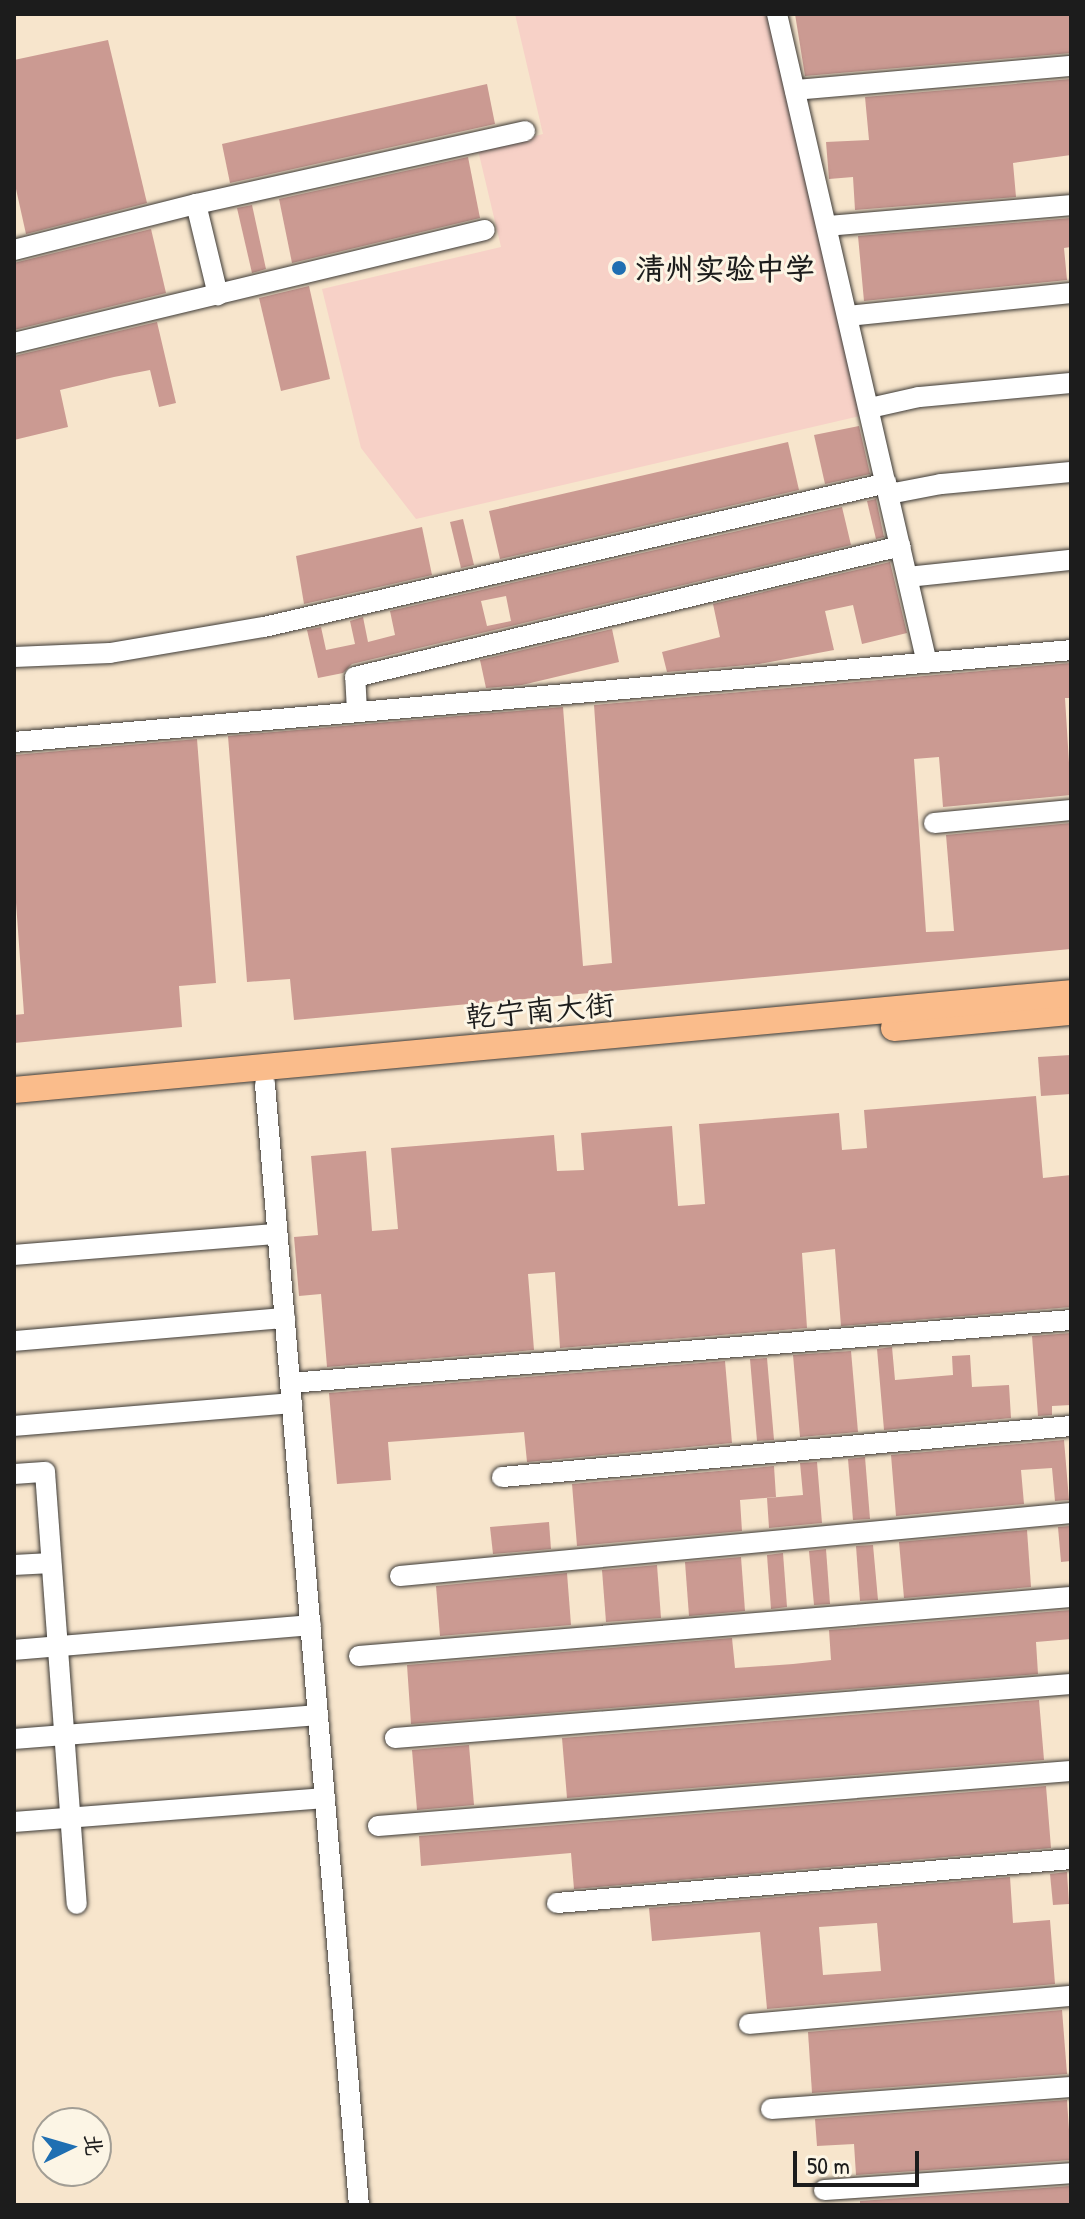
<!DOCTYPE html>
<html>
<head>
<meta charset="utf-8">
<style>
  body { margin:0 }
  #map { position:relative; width:1085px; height:2219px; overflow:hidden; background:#f7e5cc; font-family:"Patrick Hand","LXGW WenKai TC",sans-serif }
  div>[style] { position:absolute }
  .built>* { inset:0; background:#f7d1c7 }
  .building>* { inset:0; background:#cb9a92 }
  .roads { filter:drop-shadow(0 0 2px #3d3a36) drop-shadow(0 0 2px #3d3a36) }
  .minor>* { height:20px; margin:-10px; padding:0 10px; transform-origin:10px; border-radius:10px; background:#fff }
  .major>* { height:26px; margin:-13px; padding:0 13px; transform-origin:13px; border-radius:13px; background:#fabc8b }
  .dots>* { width:22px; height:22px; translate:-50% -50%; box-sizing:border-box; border:4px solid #fcf5e5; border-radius:50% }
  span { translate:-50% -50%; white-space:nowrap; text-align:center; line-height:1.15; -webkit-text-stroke:6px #fcf5e5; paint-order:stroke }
  .poi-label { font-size:30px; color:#1c1c1c; font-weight:700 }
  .left { translate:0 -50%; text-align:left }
  .street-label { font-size:30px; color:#1c1c1c }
  .frame { position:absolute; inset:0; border:16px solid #1c1c1c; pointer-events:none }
  .north { position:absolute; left:32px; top:2107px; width:80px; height:80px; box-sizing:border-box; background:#fcf5e5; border:2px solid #a29e95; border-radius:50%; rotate:85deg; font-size:22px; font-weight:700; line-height:32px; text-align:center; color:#1c1c1c }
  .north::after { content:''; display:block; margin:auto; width:28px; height:36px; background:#1f6fb2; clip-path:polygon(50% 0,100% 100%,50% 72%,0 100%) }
  .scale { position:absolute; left:793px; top:2151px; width:126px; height:36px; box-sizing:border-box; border:4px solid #1c1c1c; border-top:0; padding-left:10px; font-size:24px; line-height:28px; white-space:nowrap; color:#1c1c1c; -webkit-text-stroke:6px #fcf5e5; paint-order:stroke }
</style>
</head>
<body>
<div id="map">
  <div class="built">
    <i style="clip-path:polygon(515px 14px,767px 14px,860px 416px,416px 519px,361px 448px,322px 289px,501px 247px,478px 150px,543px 134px)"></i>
  </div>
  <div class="building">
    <i style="clip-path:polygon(795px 14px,1071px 14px,1071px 53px,805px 76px)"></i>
    <i style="clip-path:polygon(108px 40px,147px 203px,26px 234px,14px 180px,14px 60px)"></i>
    <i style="clip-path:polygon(1071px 79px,1071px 155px,1013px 163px,1016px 197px,855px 210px,853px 177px,829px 179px,826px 142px,869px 140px,865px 97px)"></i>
    <i style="clip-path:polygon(487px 84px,495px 124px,230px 183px,222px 144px)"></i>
    <i style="clip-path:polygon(468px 157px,480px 218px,292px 263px,279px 199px)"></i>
    <i style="clip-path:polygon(252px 205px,266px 269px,252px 273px,237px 208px)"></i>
    <i style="clip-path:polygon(1071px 218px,1071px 247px,1064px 248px,1067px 280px,864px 301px,858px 236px)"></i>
    <i style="clip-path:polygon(151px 229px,166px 293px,14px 330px,14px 263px)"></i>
    <i style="clip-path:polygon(309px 286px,330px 379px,281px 391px,259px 298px)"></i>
    <i style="clip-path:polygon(157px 322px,176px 403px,159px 407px,150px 370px,114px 377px,60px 390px,68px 427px,14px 440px,14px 356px)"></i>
    <i style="clip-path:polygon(859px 426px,870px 474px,825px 484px,814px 435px)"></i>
    <i style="clip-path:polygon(788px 442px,799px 490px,500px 559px,489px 511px)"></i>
    <i style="clip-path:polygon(876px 499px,884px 537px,876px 539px,867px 501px)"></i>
    <i style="clip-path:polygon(evenodd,842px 507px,851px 545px,352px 664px,343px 673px,318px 678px,307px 630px,321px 627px,326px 650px,355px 644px,350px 621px,363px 617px,368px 642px,395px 635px,390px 611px,842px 507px,506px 596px,511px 621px,487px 626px,481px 601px,506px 596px)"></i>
    <i style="clip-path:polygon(463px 519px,474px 565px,461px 568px,450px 522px)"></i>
    <i style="clip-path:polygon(422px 527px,432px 575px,304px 604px,296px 556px)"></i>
    <i style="clip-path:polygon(890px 562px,907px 633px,862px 644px,853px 605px,825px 611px,834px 650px,759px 664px,667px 672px,662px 652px,720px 637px,713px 604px)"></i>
    <i style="clip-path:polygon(612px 629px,619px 662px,522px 685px,486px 688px,480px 660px)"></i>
    <i style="clip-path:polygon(1071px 663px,1071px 698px,1065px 698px,1071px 795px,943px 807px,939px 757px,914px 759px,926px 932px,954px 931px,946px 835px,1071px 823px,1071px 949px,294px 1020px,290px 979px,247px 982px,228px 736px,563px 707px,583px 966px,612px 963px,594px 705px)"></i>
    <i style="clip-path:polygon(197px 739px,216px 983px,179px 986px,182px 1027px,14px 1043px,14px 1015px,24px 1014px,14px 875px,14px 755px)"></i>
    <i style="clip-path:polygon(1071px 1055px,1071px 1094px,1041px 1096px,1038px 1057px)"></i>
    <i style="clip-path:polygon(1036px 1096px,1043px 1178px,1071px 1175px,1071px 1307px,841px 1326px,835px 1249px,802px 1253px,807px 1328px,560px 1348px,555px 1272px,528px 1274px,534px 1350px,327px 1367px,321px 1294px,299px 1296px,294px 1237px,318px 1235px,311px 1156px,366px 1151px,372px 1231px,398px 1229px,391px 1148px,554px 1135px,557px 1171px,584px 1170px,581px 1133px,672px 1126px,678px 1206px,705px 1204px,699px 1124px,839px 1113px,842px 1150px,867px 1148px,864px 1110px)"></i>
    <i style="clip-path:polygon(1071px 1333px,1071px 1405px,1052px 1406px,1052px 1415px,1038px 1416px,1032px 1336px)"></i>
    <i style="clip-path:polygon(892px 1347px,895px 1380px,953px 1375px,952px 1356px,970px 1355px,972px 1387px,1009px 1385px,1011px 1418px,884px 1430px,877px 1349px)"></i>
    <i style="clip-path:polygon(851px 1351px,858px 1432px,800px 1437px,793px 1355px)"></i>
    <i style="clip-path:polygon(767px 1358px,774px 1440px,757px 1441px,750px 1359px)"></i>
    <i style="clip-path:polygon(725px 1361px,732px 1443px,527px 1462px,524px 1432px,388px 1442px,391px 1480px,337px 1484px,329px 1393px)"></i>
    <i style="clip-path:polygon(1064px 1440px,1069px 1500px,1055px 1501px,1052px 1468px,1021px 1470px,1024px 1504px,896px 1516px,891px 1455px)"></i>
    <i style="clip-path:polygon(865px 1457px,870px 1519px,853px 1520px,848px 1459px)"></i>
    <i style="clip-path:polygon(817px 1462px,822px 1523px,769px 1528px,767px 1498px,803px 1495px,800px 1463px)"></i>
    <i style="clip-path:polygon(774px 1466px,776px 1497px,740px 1500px,742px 1531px,577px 1546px,572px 1484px)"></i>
    <i style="clip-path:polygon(549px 1522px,551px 1549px,493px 1554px,490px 1527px)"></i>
    <i style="clip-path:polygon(1071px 1526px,1071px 1561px,1061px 1562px,1058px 1527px)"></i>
    <i style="clip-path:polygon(1027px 1530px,1031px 1587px,904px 1598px,899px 1542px)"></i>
    <i style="clip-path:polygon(873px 1545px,878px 1600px,860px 1601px,856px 1546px)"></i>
    <i style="clip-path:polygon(826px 1549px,830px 1604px,814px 1605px,809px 1551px)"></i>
    <i style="clip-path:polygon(783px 1553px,787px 1607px,771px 1609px,767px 1555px)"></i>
    <i style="clip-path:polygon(741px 1557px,745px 1611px,689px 1616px,685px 1562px)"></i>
    <i style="clip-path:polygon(657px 1565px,661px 1618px,606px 1622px,602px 1570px)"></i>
    <i style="clip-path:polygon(567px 1573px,571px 1625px,440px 1636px,436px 1586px)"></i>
    <i style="clip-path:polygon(1071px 1610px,1071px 1639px,1036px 1642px,1038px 1674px,411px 1724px,407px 1665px,732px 1638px,735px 1668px,793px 1664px,831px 1660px,829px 1630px)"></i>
    <i style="clip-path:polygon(1039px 1700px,1044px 1760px,567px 1798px,562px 1738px)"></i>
    <i style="clip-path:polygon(469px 1745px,474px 1805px,417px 1810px,412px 1750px)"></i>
    <i style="clip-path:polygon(1046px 1786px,1051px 1848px,574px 1889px,571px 1853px,421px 1866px,419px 1836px)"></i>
    <i style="clip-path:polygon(1067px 1872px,1069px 1904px,1053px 1905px,1050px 1874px)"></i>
    <i style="clip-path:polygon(evenodd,1010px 1877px,1013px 1923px,1050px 1920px,1055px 1984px,767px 2009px,760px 1932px,652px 1941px,649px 1908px,1010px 1877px,877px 1923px,881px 1971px,823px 1975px,819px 1927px,877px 1923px)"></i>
    <i style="clip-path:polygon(1062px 2010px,1067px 2074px,812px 2093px,808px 2032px)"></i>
    <i style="clip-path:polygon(1067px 2100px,1071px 2160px,856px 2175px,854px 2144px,817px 2146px,815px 2119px)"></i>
    <i style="clip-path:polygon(1071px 2186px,1071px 2205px,860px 2205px,860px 2201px)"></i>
  </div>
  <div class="roads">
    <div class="minor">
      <i style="left:777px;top:14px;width:666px;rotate:76.99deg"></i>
      <i style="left:795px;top:90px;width:277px;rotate:-5deg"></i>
      <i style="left:196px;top:204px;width:94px;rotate:76.4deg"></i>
      <i style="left:827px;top:226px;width:245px;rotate:-4.9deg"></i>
      <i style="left:14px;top:250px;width:188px;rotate:-14.2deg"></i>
      <i style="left:196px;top:204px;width:337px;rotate:-12.5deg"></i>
      <i style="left:848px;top:316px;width:224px;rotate:-5.9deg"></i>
      <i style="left:14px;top:343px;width:484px;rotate:-13.5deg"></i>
      <i style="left:870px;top:408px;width:50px;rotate:-12.7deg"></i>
      <i style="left:919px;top:397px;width:153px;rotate:-5.3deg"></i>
      <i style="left:889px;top:494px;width:53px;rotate:-10.9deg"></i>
      <i style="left:941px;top:484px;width:131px;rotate:-5.3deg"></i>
      <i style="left:908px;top:577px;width:164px;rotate:-6deg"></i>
      <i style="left:14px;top:657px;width:96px;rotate:-2.4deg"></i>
      <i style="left:110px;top:653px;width:156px;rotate:-9.6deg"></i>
      <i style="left:264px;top:627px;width:639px;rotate:-13.01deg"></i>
      <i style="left:357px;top:711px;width:34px;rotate:-93deg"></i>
      <i style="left:355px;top:677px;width:561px;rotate:-13.49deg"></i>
      <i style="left:14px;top:742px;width:1061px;rotate:-4.97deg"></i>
      <i style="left:934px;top:823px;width:138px;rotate:-5.4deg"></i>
      <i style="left:265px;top:1084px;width:1125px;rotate:85.21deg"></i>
      <i style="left:14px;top:1255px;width:264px;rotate:-4.6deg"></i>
      <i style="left:14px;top:1341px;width:272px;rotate:-4.9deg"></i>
      <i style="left:290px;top:1383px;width:784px;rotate:-4.61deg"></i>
      <i style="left:14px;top:1426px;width:279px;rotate:-4.7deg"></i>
      <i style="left:14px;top:1474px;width:31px;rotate:-4deg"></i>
      <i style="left:45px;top:1472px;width:433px;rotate:85.8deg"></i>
      <i style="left:502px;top:1477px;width:571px;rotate:-5.12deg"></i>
      <i style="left:14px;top:1565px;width:37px;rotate:-3deg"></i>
      <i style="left:400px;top:1576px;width:674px;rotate:-5.36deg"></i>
      <i style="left:14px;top:1650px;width:298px;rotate:-4.8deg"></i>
      <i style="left:359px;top:1656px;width:714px;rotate:-4.74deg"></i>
      <i style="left:395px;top:1738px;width:678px;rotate:-4.57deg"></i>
      <i style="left:14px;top:1739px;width:305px;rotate:-4.5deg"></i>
      <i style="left:14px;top:1822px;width:312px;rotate:-4.4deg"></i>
      <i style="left:378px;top:1826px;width:695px;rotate:-4.54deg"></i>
      <i style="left:557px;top:1903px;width:516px;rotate:-4.89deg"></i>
      <i style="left:749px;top:2024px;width:323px;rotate:-5deg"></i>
      <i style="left:771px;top:2109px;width:301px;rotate:-4.2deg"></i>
      <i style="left:824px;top:2190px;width:248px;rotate:-3.9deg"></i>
    </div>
    <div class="major">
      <i style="left:894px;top:1028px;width:178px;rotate:-5.2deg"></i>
      <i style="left:14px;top:1090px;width:1061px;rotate:-5.24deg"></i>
    </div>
  </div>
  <div class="dots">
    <i style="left:619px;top:268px;background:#1f6fb2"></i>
  </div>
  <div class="poi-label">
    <span class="left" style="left:635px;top:268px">清州实验中学</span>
  </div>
  <div class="street-label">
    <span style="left:540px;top:1010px;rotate:-5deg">乾宁南大街</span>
  </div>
  <div class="frame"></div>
  <div class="north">北</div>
  <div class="scale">50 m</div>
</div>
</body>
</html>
